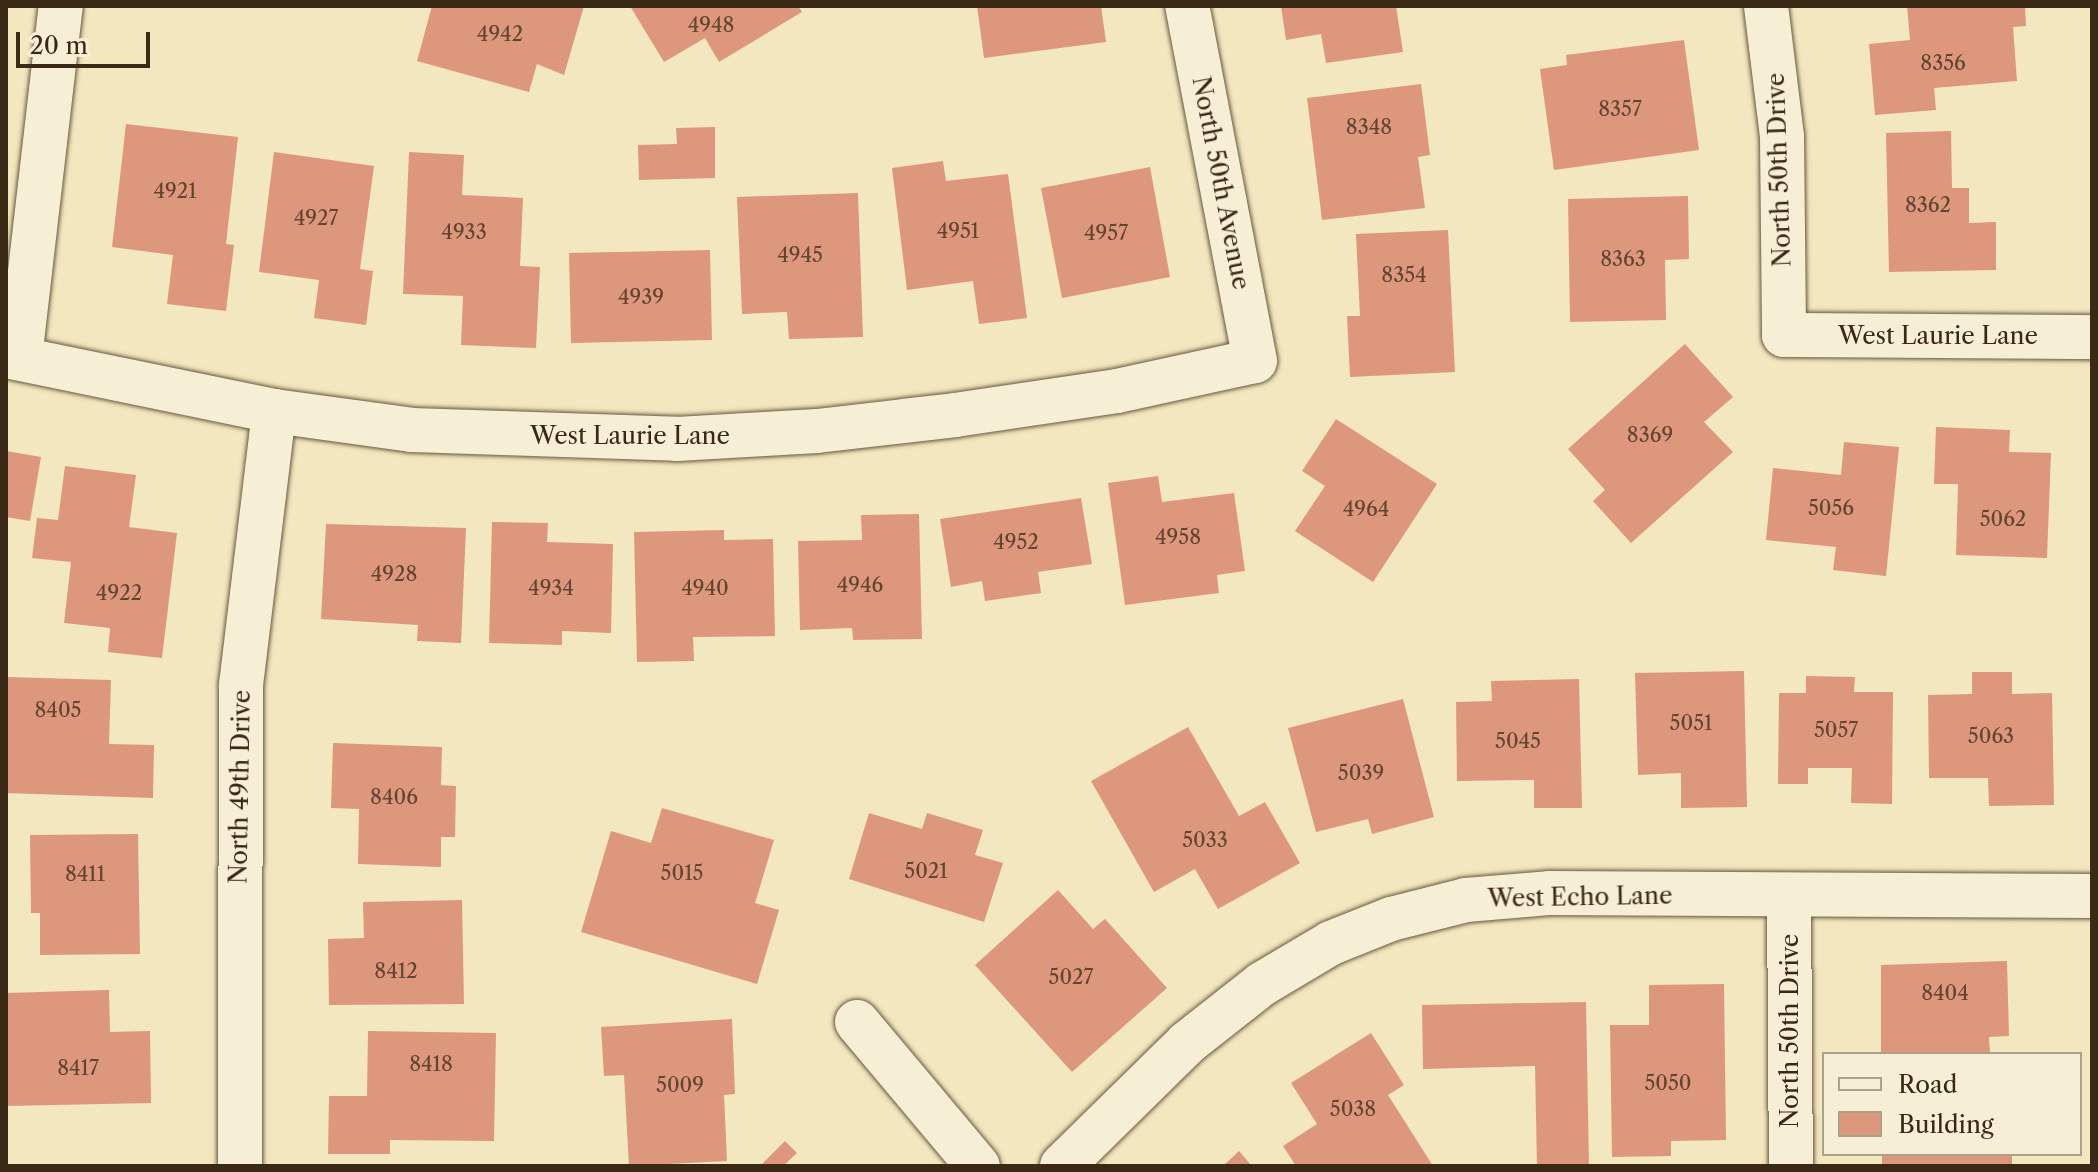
<!DOCTYPE html>
<html>
<head>
<meta charset="utf-8">
<style>
  body { margin:0 }
  #map { position:relative; width:2098px; height:1172px; overflow:hidden; background:#f3e7bf; font-family:"Libre Caslon Text",serif }
  div>[style] { position:absolute }
  .building>* { inset:0; background:#dd977d }
  .roads { filter:drop-shadow(0 0 2px #68583f) drop-shadow(0 0 2px #68583f) }
  .street>* { height:44px; margin:-22px; padding:0 22px; transform-origin:22px; border-radius:22px; background:#f7efd5 }
  span { translate:-50% -50%; white-space:nowrap; text-align:center; line-height:1.15; -webkit-text-stroke:6px #f7efd5; paint-order:stroke }
  .number-label { font-size:20px; color:#63442e }
  .number-label span { -webkit-text-stroke-width:0 }
  .street-label { font-size:24px; color:#3a2914 }
  .frame { position:absolute; inset:0; border:8px solid #3a2914; pointer-events:none }
  .legend { position:absolute; left:1822px; top:1052px; width:260px; height:104px; box-sizing:border-box; background:#f7efd5; border:2px solid #aba088; margin:0; padding:10px 14px; list-style:none; font-size:24px; color:#3a2914 }
  .legend li { display:flex; align-items:center; gap:16px; height:40px }
  .legend b { width:40px; border:2px solid #aba088 }
  .scale { position:absolute; left:16px; top:32px; width:134px; height:36px; box-sizing:border-box; border:4px solid #3a2914; border-top:0; padding-left:10px; font-size:24px; line-height:28px; white-space:nowrap; color:#3a2914; -webkit-text-stroke:6px #f7efd5; paint-order:stroke }
</style>
</head>
<body>
<div id="map">
  <div class="building">
    <i style="clip-path:polygon(432px 6px,584px 6px,564px 75px,537px 64px,529px 92px,417px 61px)"></i>
    <i style="clip-path:polygon(630px 6px,798px 6px,802px 12px,719px 62px,705px 38px,664px 62px)"></i>
    <i style="clip-path:polygon(977px 6px,1101px 6px,1106px 42px,984px 58px)"></i>
    <i style="clip-path:polygon(1281px 6px,1396px 6px,1403px 52px,1326px 63px,1321px 34px,1286px 40px)"></i>
    <i style="clip-path:polygon(1907px 6px,2025px 6px,2026px 26px,2013px 27px,2017px 81px,1934px 88px,1936px 110px,1875px 115px,1869px 44px,1910px 40px)"></i>
    <i style="clip-path:polygon(1684px 40px,1699px 150px,1554px 170px,1540px 69px,1567px 65px,1566px 55px)"></i>
    <i style="clip-path:polygon(1421px 84px,1430px 155px,1418px 157px,1425px 208px,1322px 220px,1307px 98px)"></i>
    <i style="clip-path:polygon(126px 124px,238px 137px,226px 244px,234px 245px,226px 311px,167px 304px,173px 255px,112px 247px)"></i>
    <i style="clip-path:polygon(715px 127px,715px 178px,639px 180px,638px 145px,677px 144px,676px 128px)"></i>
    <i style="clip-path:polygon(1951px 131px,1952px 188px,1969px 188px,1969px 223px,1996px 222px,1996px 270px,1889px 272px,1886px 133px)"></i>
    <i style="clip-path:polygon(274px 152px,374px 166px,360px 269px,373px 271px,366px 325px,314px 318px,319px 280px,259px 272px)"></i>
    <i style="clip-path:polygon(409px 152px,464px 155px,462px 195px,523px 198px,520px 266px,540px 267px,536px 348px,461px 345px,463px 296px,403px 294px)"></i>
    <i style="clip-path:polygon(943px 161px,946px 181px,1008px 174px,1027px 318px,979px 324px,973px 281px,907px 290px,892px 168px)"></i>
    <i style="clip-path:polygon(1150px 167px,1170px 277px,1062px 298px,1041px 188px)"></i>
    <i style="clip-path:polygon(858px 193px,863px 337px,789px 339px,787px 312px,742px 314px,737px 197px)"></i>
    <i style="clip-path:polygon(1688px 196px,1689px 259px,1665px 260px,1666px 320px,1570px 322px,1568px 199px)"></i>
    <i style="clip-path:polygon(1448px 230px,1455px 372px,1350px 377px,1347px 316px,1360px 316px,1356px 234px)"></i>
    <i style="clip-path:polygon(710px 250px,712px 340px,571px 343px,569px 253px)"></i>
    <i style="clip-path:polygon(1685px 344px,1733px 397px,1704px 422px,1733px 452px,1631px 543px,1593px 501px,1605px 490px,1568px 449px)"></i>
    <i style="clip-path:polygon(1336px 419px,1437px 484px,1373px 582px,1295px 531px,1325px 486px,1302px 471px)"></i>
    <i style="clip-path:polygon(1936px 427px,2010px 430px,2009px 452px,2051px 453px,2047px 558px,1956px 555px,1958px 484px,1934px 484px)"></i>
    <i style="clip-path:polygon(1844px 442px,1899px 447px,1886px 576px,1833px 570px,1836px 547px,1766px 540px,1773px 468px,1841px 475px)"></i>
    <i style="clip-path:polygon(6px 451px,41px 457px,30px 521px,6px 517px)"></i>
    <i style="clip-path:polygon(65px 466px,136px 475px,129px 527px,177px 533px,162px 658px,108px 652px,110px 628px,64px 623px,71px 562px,32px 558px,37px 518px,58px 520px)"></i>
    <i style="clip-path:polygon(1158px 476px,1162px 502px,1234px 493px,1245px 571px,1217px 575px,1219px 593px,1125px 605px,1108px 483px)"></i>
    <i style="clip-path:polygon(1081px 498px,1092px 564px,1038px 572px,1041px 593px,985px 601px,982px 581px,951px 587px,940px 519px)"></i>
    <i style="clip-path:polygon(919px 514px,922px 639px,853px 640px,852px 628px,800px 630px,798px 541px,862px 540px,861px 515px)"></i>
    <i style="clip-path:polygon(492px 522px,548px 523px,547px 542px,613px 544px,611px 633px,562px 631px,562px 645px,489px 643px)"></i>
    <i style="clip-path:polygon(326px 524px,466px 528px,461px 643px,417px 641px,418px 625px,321px 619px)"></i>
    <i style="clip-path:polygon(724px 530px,724px 540px,773px 539px,775px 636px,693px 637px,694px 661px,637px 662px,634px 532px)"></i>
    <i style="clip-path:polygon(1744px 671px,1747px 807px,1681px 808px,1681px 773px,1638px 775px,1635px 673px)"></i>
    <i style="clip-path:polygon(1972px 672px,2012px 672px,2012px 694px,2052px 693px,2054px 805px,1989px 806px,1988px 778px,1929px 778px,1928px 695px,1972px 694px)"></i>
    <i style="clip-path:polygon(1806px 676px,1855px 677px,1854px 692px,1893px 692px,1892px 804px,1851px 803px,1852px 768px,1808px 768px,1808px 784px,1778px 784px,1779px 693px,1806px 693px)"></i>
    <i style="clip-path:polygon(6px 677px,111px 680px,109px 744px,154px 745px,153px 798px,6px 793px)"></i>
    <i style="clip-path:polygon(1579px 679px,1582px 808px,1534px 808px,1534px 780px,1457px 781px,1456px 702px,1492px 701px,1491px 681px)"></i>
    <i style="clip-path:polygon(1403px 699px,1434px 817px,1372px 834px,1368px 819px,1316px 832px,1288px 728px)"></i>
    <i style="clip-path:polygon(1188px 727px,1239px 816px,1265px 802px,1300px 863px,1218px 909px,1195px 869px,1154px 892px,1091px 781px)"></i>
    <i style="clip-path:polygon(333px 743px,442px 747px,441px 785px,456px 786px,455px 837px,441px 837px,441px 867px,358px 864px,359px 809px,331px 808px)"></i>
    <i style="clip-path:polygon(662px 808px,774px 840px,755px 903px,779px 910px,757px 984px,581px 932px,611px 831px,651px 843px)"></i>
    <i style="clip-path:polygon(869px 813px,922px 829px,927px 813px,983px 830px,975px 855px,1003px 863px,984px 922px,849px 879px)"></i>
    <i style="clip-path:polygon(138px 834px,140px 954px,40px 955px,40px 913px,31px 913px,30px 835px)"></i>
    <i style="clip-path:polygon(1058px 890px,1093px 929px,1105px 919px,1167px 988px,1072px 1072px,975px 965px)"></i>
    <i style="clip-path:polygon(462px 900px,464px 1004px,329px 1005px,328px 939px,364px 938px,363px 902px)"></i>
    <i style="clip-path:polygon(2007px 961px,2009px 1036px,1989px 1037px,1990px 1054px,1881px 1054px,1881px 965px)"></i>
    <i style="clip-path:polygon(1724px 984px,1726px 1140px,1671px 1141px,1671px 1156px,1612px 1157px,1610px 1025px,1649px 1025px,1649px 985px)"></i>
    <i style="clip-path:polygon(109px 990px,110px 1032px,150px 1031px,151px 1103px,6px 1106px,6px 993px)"></i>
    <i style="clip-path:polygon(1586px 1002px,1589px 1166px,1537px 1166px,1535px 1066px,1423px 1069px,1422px 1005px)"></i>
    <i style="clip-path:polygon(732px 1019px,735px 1094px,724px 1095px,727px 1161px,629px 1166px,624px 1075px,604px 1076px,601px 1027px)"></i>
    <i style="clip-path:polygon(368px 1031px,496px 1033px,494px 1141px,390px 1140px,390px 1154px,328px 1154px,329px 1096px,367px 1096px)"></i>
    <i style="clip-path:polygon(1371px 1033px,1404px 1085px,1388px 1095px,1433px 1166px,1296px 1166px,1283px 1146px,1317px 1124px,1291px 1083px)"></i>
    <i style="clip-path:polygon(785px 1141px,797px 1153px,783px 1166px,760px 1166px)"></i>
    <i style="clip-path:polygon(1239px 1151px,1252px 1166px,1223px 1166px)"></i>
    <i style="clip-path:polygon(1882px 1154px,2012px 1155px,2012px 1166px,1882px 1166px)"></i>
  </div>
  <div class="roads">
    <div class="street">
      <i style="left:1766px;top:6px;width:132px;rotate:83deg"></i>
      <i style="left:1782px;top:137px;width:198px;rotate:89.4deg"></i>
      <i style="left:1784px;top:335px;width:308px;rotate:0.4deg"></i>
      <i style="left:6px;top:356px;width:274px;rotate:11.6deg"></i>
      <i style="left:274px;top:411px;width:139px;rotate:7.8deg"></i>
      <i style="left:412px;top:430px;width:265px;rotate:1.9deg"></i>
      <i style="left:677px;top:439px;width:140px;rotate:-3.3deg"></i>
      <i style="left:817px;top:431px;width:139px;rotate:-6.6deg"></i>
      <i style="left:955px;top:415px;width:164px;rotate:-8.4deg"></i>
      <i style="left:1117px;top:391px;width:141px;rotate:-12.3deg"></i>
      <i style="left:1255px;top:361px;width:361px;rotate:-100.8deg"></i>
      <i style="left:20px;top:358px;width:354px;rotate:-83.4deg"></i>
      <i style="left:1789px;top:896px;width:270px;rotate:89.6deg"></i>
      <i style="left:857px;top:1022px;width:188px;rotate:50deg"></i>
      <i style="left:240px;top:1166px;width:481px;rotate:-89.9deg"></i>
      <i style="left:241px;top:685px;width:276px;rotate:-83.1deg"></i>
      <i style="left:1062px;top:1166px;width:175px;rotate:-44.5deg"></i>
      <i style="left:1187px;top:1043px;width:95px;rotate:-38.2deg"></i>
      <i style="left:1262px;top:984px;width:80px;rotate:-30.7deg"></i>
      <i style="left:1331px;top:943px;width:65px;rotate:-21.8deg"></i>
      <i style="left:1391px;top:919px;width:77px;rotate:-14.2deg"></i>
      <i style="left:1466px;top:900px;width:83px;rotate:-4.8deg"></i>
      <i style="left:1549px;top:893px;width:543px;rotate:0.32deg"></i>
    </div>
  </div>
  <div class="number-label">
    <span style="left:711px;top:25px">4948</span>
    <span style="left:500px;top:34px">4942</span>
    <span style="left:1943px;top:63px">8356</span>
    <span style="left:1620px;top:109px">8357</span>
    <span style="left:1369px;top:127px">8348</span>
    <span style="left:175px;top:191px">4921</span>
    <span style="left:1928px;top:205px">8362</span>
    <span style="left:316px;top:218px">4927</span>
    <span style="left:958px;top:231px">4951</span>
    <span style="left:464px;top:232px">4933</span>
    <span style="left:1106px;top:233px">4957</span>
    <span style="left:800px;top:255px">4945</span>
    <span style="left:1623px;top:259px">8363</span>
    <span style="left:1404px;top:275px">8354</span>
    <span style="left:641px;top:297px">4939</span>
    <span style="left:1650px;top:435px">8369</span>
    <span style="left:1831px;top:508px">5056</span>
    <span style="left:1366px;top:509px">4964</span>
    <span style="left:2003px;top:519px">5062</span>
    <span style="left:1178px;top:537px">4958</span>
    <span style="left:1016px;top:542px">4952</span>
    <span style="left:394px;top:574px">4928</span>
    <span style="left:860px;top:585px">4946</span>
    <span style="left:551px;top:588px">4934</span>
    <span style="left:705px;top:588px">4940</span>
    <span style="left:119px;top:593px">4922</span>
    <span style="left:58px;top:710px">8405</span>
    <span style="left:1691px;top:723px">5051</span>
    <span style="left:1836px;top:730px">5057</span>
    <span style="left:1991px;top:736px">5063</span>
    <span style="left:1518px;top:741px">5045</span>
    <span style="left:1361px;top:773px">5039</span>
    <span style="left:394px;top:797px">8406</span>
    <span style="left:1205px;top:840px">5033</span>
    <span style="left:926px;top:871px">5021</span>
    <span style="left:682px;top:873px">5015</span>
    <span style="left:85px;top:874px">8411</span>
    <span style="left:396px;top:971px">8412</span>
    <span style="left:1071px;top:977px">5027</span>
    <span style="left:1945px;top:993px">8404</span>
    <span style="left:431px;top:1064px">8418</span>
    <span style="left:78px;top:1068px">8417</span>
    <span style="left:1668px;top:1083px">5050</span>
    <span style="left:680px;top:1085px">5009</span>
    <span style="left:1353px;top:1109px">5038</span>
  </div>
  <div class="street-label">
    <span style="left:1779px;top:170px;rotate:-92deg">North 50th Drive</span>
    <span style="left:1221px;top:183px;rotate:79deg">North 50th Avenue</span>
    <span style="left:1938px;top:336px">West Laurie Lane</span>
    <span style="left:630px;top:436px">West Laurie Lane</span>
    <span style="left:240px;top:787px;rotate:-89deg">North 49th Drive</span>
    <span style="left:1580px;top:897px;rotate:-1deg">West Echo Lane</span>
    <span style="left:1790px;top:1031px;rotate:-90deg">North 50th Drive</span>
  </div>
  <div class="frame"></div>
  <ul class="legend">
  <li><b style="height:10px;background:#f7efd5"></b>Road</li>
  <li><b style="height:22px;background:#dd977d"></b>Building</li>
  </ul>
  <div class="scale">20 m</div>
</div>
</body>
</html>
